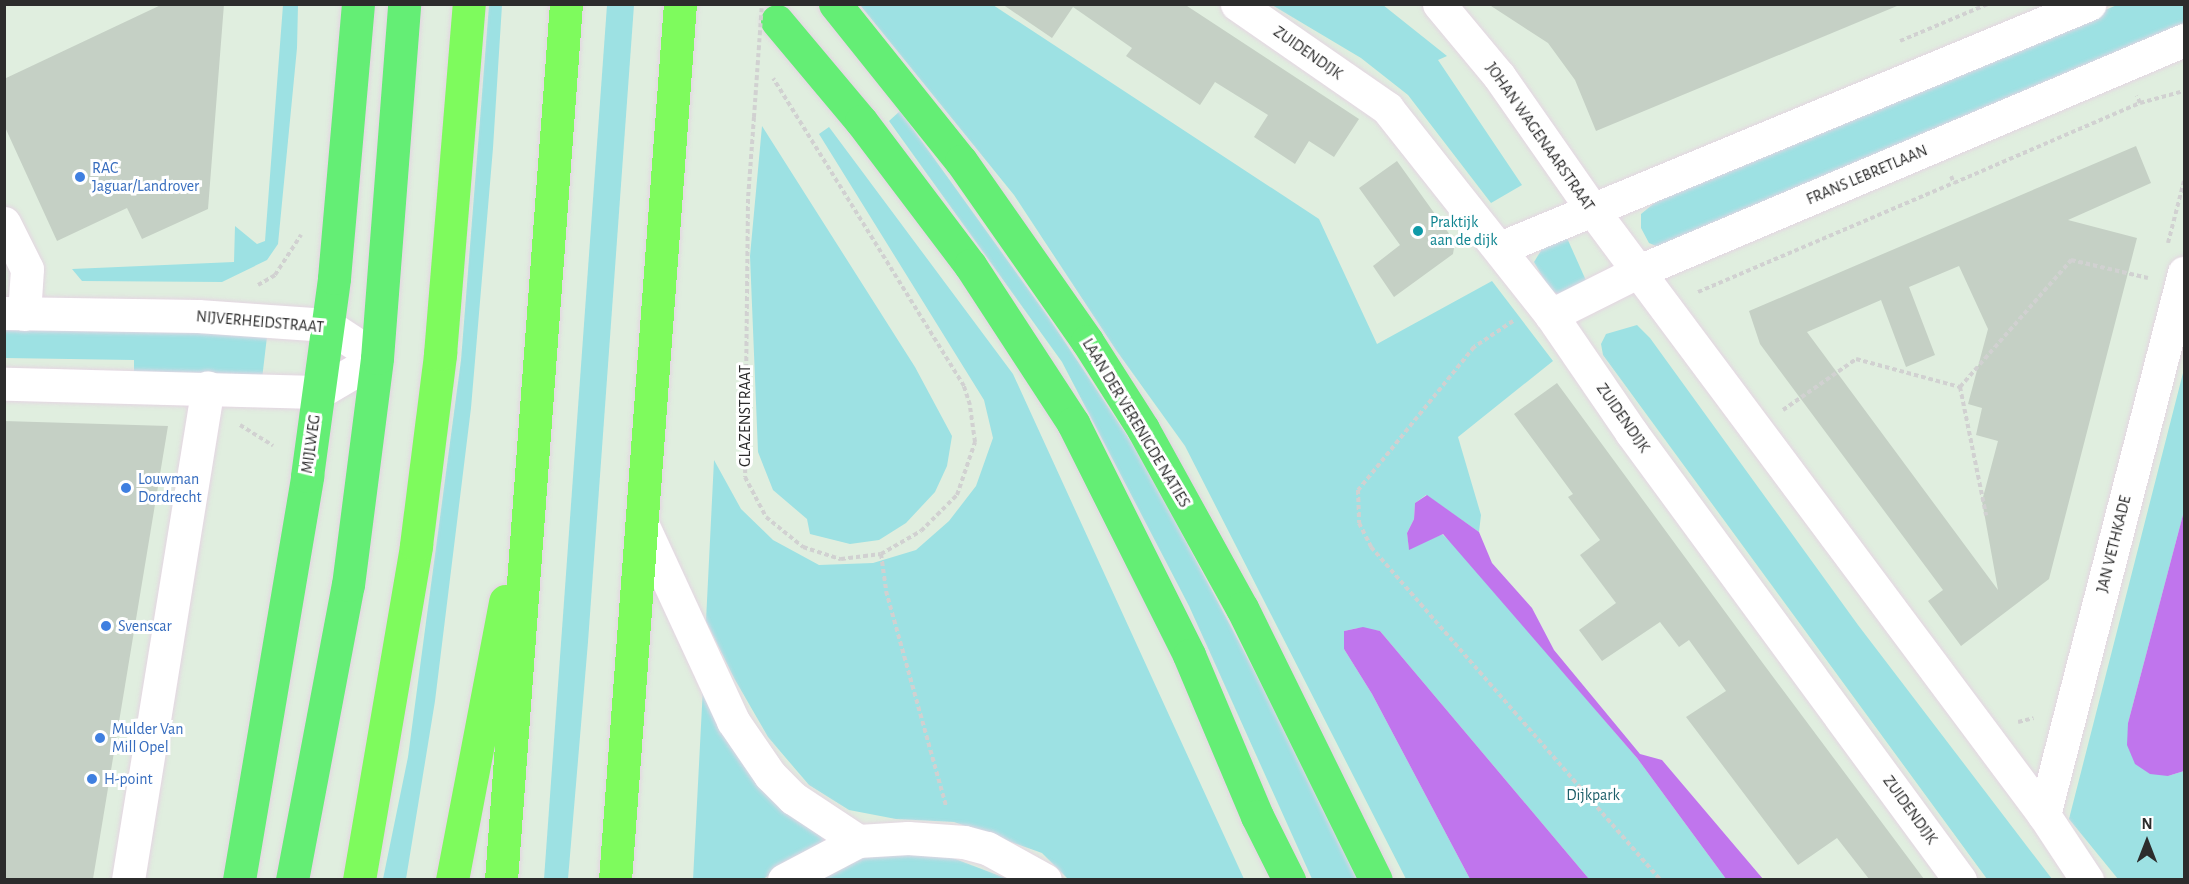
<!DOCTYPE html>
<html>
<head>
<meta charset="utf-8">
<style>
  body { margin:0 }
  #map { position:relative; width:2189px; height:884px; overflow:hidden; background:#e0eedf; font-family:"Alegreya Sans",sans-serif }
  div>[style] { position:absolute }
  .green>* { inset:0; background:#9de1e3 }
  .water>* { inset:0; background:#c075ed }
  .building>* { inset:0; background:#c5d0c5 }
  .path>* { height:4px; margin-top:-2px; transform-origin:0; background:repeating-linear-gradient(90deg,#d1d1d1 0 4.5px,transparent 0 7.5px) }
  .roads { filter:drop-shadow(0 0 2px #e4d5e2) drop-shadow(0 0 2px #e4d5e2) }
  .minor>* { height:33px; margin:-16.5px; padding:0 16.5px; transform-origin:16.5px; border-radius:16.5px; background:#fff }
  .major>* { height:33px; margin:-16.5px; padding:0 16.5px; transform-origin:16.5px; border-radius:16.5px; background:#64ee75 }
  .highway>* { height:33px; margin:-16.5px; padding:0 16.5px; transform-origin:16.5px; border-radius:16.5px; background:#7efb5d }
  .path-bridge>* { height:4px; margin-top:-2px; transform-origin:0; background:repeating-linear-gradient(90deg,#d1d1d1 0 4.5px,transparent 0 7.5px) }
  .dots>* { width:16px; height:16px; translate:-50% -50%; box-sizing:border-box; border:3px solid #fff; border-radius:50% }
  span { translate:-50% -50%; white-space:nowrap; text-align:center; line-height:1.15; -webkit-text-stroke:6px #fff; paint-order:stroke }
  .street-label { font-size:16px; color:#2c2c2c }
  .shop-label { font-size:16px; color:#366cbe }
  .left { translate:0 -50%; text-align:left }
  .culture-label { font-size:16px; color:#0d838f }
  .park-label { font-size:16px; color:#1c5e69 }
  .frame { position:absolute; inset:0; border:6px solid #2c2c2c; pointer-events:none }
  .north { position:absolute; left:2117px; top:812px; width:60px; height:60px; -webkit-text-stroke:4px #fff; paint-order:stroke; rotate:0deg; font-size:16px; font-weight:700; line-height:24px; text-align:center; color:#2c2c2c }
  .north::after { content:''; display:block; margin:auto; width:21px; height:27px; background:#2c2c2c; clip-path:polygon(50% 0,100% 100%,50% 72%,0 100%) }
</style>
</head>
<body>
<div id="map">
  <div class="green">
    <i style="clip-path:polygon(283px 5px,298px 5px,297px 48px,278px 244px,267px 260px,222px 282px,82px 281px,72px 269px,234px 262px,235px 226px,257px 244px,265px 241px)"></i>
    <i style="clip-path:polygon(489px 5px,502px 5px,493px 148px,471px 408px,435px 701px,406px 879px,383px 879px,408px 757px,461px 360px)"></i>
    <i style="clip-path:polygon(607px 5px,634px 5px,588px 642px,568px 879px,544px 879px)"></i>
    <i style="clip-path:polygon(860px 5px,993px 5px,1319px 219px,1377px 344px,1492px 281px,1553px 361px,1458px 437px,1481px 515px,1479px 532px,1426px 495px,1415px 503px,1414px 519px,1407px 533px,1409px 549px,1442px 534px,1456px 547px,1637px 758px,1726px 879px,1589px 879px,1380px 631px,1358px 628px,1344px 631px,1344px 649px,1372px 694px,1470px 879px,1406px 879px,1185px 446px,1116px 350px,1014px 195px)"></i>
    <i style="clip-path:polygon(1272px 5px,1383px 5px,1447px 56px,1438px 60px,1522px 185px,1491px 203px,1408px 95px,1361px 58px)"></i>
    <i style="clip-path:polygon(2117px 5px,2184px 5px,2184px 28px,1661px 248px,1649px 243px,1641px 228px,1641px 214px,1658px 200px)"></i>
    <i style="clip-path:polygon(900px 111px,1049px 318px,1142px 458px,1364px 879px,1312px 879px,1189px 606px,1062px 362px,889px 121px)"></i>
    <i style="clip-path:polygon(762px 126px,915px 367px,952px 436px,947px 466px,935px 492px,906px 523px,879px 540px,850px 544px,810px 534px,807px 519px,773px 490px,758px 452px,750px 256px)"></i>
    <i style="clip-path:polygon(829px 127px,1013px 374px,1244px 879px,1068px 879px,1042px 853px,954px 822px,896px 819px,849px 810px,809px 785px,768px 737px,734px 678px,706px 621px,714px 460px,741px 509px,773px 540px,819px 565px,873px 563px,916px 550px,949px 521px,976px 486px,993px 438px,984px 400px,819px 134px)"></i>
    <i style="clip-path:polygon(1567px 238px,1588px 285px,1561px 296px,1550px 290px,1534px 262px,1542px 249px)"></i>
    <i style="clip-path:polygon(5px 323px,268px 328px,262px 379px,134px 375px,134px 360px,5px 358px)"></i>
    <i style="clip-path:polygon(1637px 325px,1650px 338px,1858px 625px,2052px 879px,1987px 879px,1603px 355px,1601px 344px,1606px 334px)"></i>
    <i style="clip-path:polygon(2184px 369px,2184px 511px,2128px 723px,2168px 776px,2184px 771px,2184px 879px,2118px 879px,2069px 819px)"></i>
    <i style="clip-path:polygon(703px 687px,790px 813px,826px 840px,763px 879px,693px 880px)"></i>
    <i style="clip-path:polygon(900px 853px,950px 857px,1008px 879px,800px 880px,851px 857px)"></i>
  </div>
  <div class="water">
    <i style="clip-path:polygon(1427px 495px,1479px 532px,1492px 563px,1532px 608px,1554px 650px,1640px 754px,1662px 760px,1763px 879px,1726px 879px,1637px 758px,1443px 534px,1409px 550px,1407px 533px,1414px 519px,1415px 503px)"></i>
    <i style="clip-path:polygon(2184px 511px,2184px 771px,2168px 776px,2150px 774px,2135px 764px,2127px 745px,2128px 723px)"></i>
    <i style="clip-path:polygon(1363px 627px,1380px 631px,1589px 879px,1470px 879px,1372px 694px,1344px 649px,1344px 631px)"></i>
  </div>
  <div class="building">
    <i style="clip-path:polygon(163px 4px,224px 4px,208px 209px,142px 239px,127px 208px,57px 241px,4px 125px,4px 79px)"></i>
    <i style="clip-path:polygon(1002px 4px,1184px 4px,1359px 119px,1334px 157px,1309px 141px,1295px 164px,1254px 137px,1268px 115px,1215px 82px,1200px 105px,1126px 56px,1132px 48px,1073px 7px,1052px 38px)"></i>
    <i style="clip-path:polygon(1488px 4px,1897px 4px,1897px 6px,1596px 131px,1575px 80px,1548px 43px)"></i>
    <i style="clip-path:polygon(evenodd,2136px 146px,2151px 183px,2068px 220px,2137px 238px,2049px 579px,1961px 646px,1928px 601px,1943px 590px,1760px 344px,1749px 311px,2136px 146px,1959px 266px,1988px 329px,1968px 404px,1982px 408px,1976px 435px,1998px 441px,1982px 501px,1998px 590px,1807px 332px,1881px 300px,1906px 367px,1935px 355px,1909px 287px,1959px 266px)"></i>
    <i style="clip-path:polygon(1397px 161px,1455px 242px,1453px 254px,1394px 297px,1373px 266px,1400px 245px,1359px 188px)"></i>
    <i style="clip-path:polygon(1557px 383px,1759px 658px,1924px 879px,1869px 879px,1837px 838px,1798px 865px,1686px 717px,1726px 691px,1689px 640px,1679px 647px,1660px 622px,1602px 661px,1579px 630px,1616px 603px,1580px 555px,1600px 540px,1568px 497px,1573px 494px,1514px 414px)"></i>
    <i style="clip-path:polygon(4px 421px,168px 426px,93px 879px,4px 879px)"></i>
  </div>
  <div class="path">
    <i style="left:1900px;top:41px;width:95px;rotate:-22.8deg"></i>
    <i style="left:2140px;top:103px;width:46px;rotate:-15.3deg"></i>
    <i style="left:754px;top:117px;width:82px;rotate:94.2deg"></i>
    <i style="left:748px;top:199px;width:278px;rotate:90.6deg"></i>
    <i style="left:745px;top:477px;width:45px;rotate:62.3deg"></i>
    <i style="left:766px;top:517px;width:48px;rotate:39deg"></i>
    <i style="left:803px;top:547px;width:40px;rotate:18deg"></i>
    <i style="left:841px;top:559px;width:40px;rotate:-7.1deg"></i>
    <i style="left:881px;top:554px;width:46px;rotate:-29.9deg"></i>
    <i style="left:921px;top:531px;width:51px;rotate:-45deg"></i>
    <i style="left:957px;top:495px;width:56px;rotate:-71.2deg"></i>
    <i style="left:975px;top:442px;width:37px;rotate:-98deg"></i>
    <i style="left:970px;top:405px;width:20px;rotate:-108deg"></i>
    <i style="left:964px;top:386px;width:362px;rotate:-121.8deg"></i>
    <i style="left:1951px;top:176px;width:8px;rotate:67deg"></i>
    <i style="left:1954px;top:183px;width:202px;rotate:-23.3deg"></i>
    <i style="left:2140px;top:103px;width:8px;rotate:-113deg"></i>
    <i style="left:2168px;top:243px;width:64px;rotate:-75.5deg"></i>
    <i style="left:258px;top:285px;width:20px;rotate:-30deg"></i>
    <i style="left:275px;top:275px;width:48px;rotate:-57deg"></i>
    <i style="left:1698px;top:292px;width:278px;rotate:-23.1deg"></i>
    <i style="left:1513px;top:321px;width:47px;rotate:146.3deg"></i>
    <i style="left:1474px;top:347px;width:184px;rotate:129deg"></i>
    <i style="left:1358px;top:490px;width:33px;rotate:88deg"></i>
    <i style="left:1359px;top:523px;width:27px;rotate:63deg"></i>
    <i style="left:1371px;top:547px;width:441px;rotate:49deg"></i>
    <i style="left:1960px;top:387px;width:131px;rotate:78.5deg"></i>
    <i style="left:1783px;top:410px;width:89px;rotate:-34.9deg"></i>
    <i style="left:1856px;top:359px;width:108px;rotate:15.1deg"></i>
    <i style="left:1960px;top:387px;width:169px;rotate:-48.8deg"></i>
    <i style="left:2071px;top:260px;width:79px;rotate:13.2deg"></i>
    <i style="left:240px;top:425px;width:39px;rotate:32deg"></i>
    <i style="left:881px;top:554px;width:37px;rotate:82deg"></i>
    <i style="left:886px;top:591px;width:223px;rotate:74.4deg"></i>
    <i style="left:2018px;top:722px;width:16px;rotate:-14deg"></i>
  </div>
  <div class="roads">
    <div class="minor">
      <i style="left:1237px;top:4px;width:183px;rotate:34.7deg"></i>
      <i style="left:1387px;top:108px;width:264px;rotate:51.6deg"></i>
      <i style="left:1551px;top:315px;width:142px;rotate:55.6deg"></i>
      <i style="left:1631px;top:432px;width:556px;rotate:53.71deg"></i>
      <i style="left:1439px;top:4px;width:94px;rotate:50.2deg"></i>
      <i style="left:1499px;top:76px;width:166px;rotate:55.1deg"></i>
      <i style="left:1594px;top:212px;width:752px;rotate:53.27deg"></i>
      <i style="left:2044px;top:815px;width:78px;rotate:56.5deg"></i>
      <i style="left:4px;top:223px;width:51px;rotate:63.4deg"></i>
      <i style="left:27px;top:269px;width:45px;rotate:93.8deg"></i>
      <i style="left:1500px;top:248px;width:638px;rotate:-22.5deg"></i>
      <i style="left:4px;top:313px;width:194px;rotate:0.9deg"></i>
      <i style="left:198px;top:316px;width:129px;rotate:4deg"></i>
      <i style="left:327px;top:325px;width:60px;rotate:33.4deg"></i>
      <i style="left:377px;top:358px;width:67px;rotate:149.6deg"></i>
      <i style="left:319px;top:392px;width:315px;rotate:-178.5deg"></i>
      <i style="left:1551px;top:315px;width:98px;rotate:-26.6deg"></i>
      <i style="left:1639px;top:271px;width:592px;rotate:-22.97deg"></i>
      <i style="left:643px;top:526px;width:215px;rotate:65.2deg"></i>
      <i style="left:733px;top:721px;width:65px;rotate:55.6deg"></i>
      <i style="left:770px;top:775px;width:33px;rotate:45deg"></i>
      <i style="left:793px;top:798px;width:78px;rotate:33.5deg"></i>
      <i style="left:858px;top:841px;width:50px;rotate:-3.4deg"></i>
      <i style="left:908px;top:838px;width:56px;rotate:4.1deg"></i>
      <i style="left:964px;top:842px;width:24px;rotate:15deg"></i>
      <i style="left:987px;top:848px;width:66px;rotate:28.9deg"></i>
      <i style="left:2044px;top:815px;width:560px;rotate:-75.52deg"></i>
      <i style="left:128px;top:880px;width:499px;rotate:-80.8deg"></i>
      <i style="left:784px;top:880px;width:84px;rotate:-27.8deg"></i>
    </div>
    <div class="major">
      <i style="left:835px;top:4px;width:201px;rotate:51.3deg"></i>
      <i style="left:961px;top:161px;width:220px;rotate:55deg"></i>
      <i style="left:1087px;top:341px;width:104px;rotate:57.5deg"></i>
      <i style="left:1143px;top:429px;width:205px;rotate:61.1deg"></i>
      <i style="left:1242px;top:608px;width:303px;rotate:63.8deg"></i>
      <i style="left:777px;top:21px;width:131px;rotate:50deg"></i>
      <i style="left:861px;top:121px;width:181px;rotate:52.9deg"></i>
      <i style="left:970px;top:265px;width:189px;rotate:56.9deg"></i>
      <i style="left:1073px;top:423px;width:259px;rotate:63.4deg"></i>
      <i style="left:1189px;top:655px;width:175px;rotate:67.1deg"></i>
      <i style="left:1257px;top:816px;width:72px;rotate:63.4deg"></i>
      <i style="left:239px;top:880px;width:410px;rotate:-80.4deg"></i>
      <i style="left:307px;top:476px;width:200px;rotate:-82.2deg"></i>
      <i style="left:334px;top:278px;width:275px;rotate:-85deg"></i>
      <i style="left:292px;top:880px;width:300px;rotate:-79.3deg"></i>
      <i style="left:348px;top:585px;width:229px;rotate:-82.7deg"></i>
      <i style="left:377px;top:358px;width:355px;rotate:-85.6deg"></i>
    </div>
    <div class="highway">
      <i style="left:359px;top:880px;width:340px;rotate:-80.3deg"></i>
      <i style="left:416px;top:545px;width:193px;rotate:-82.8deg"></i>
      <i style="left:440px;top:354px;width:351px;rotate:-85.3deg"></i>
      <i style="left:452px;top:880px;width:284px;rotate:-79.2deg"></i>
      <i style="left:501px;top:880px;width:878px;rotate:-85.76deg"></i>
      <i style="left:615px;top:880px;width:878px;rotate:-85.76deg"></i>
    </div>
  </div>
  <div class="path-bridge">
    <i style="left:754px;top:117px;width:113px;rotate:-86deg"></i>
  </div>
  <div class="dots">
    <i style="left:80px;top:177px;background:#3f7fe0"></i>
    <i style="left:1418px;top:231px;background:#0f9aa8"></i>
    <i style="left:126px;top:488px;background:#3f7fe0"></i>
    <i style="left:106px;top:626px;background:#3f7fe0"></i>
    <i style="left:100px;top:738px;background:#3f7fe0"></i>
    <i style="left:92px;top:779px;background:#3f7fe0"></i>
  </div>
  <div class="street-label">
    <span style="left:1308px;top:53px;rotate:35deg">ZUIDENDIJK</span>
    <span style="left:1540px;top:137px;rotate:55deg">JOHAN WAGENAARSTRAAT</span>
    <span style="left:1867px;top:175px;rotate:-23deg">FRANS LEBRETLAAN</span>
    <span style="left:260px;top:322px;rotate:5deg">NIJVERHEIDSTRAAT</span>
    <span style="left:745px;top:416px;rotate:-90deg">GLAZENSTRAAT</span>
    <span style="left:1623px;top:418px;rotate:55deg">ZUIDENDIJK</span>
    <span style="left:1136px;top:423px;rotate:59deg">LAAN DER VERENIGDE NATIES</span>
    <span style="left:311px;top:444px;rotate:-82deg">MIJLWEG</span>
    <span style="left:2114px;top:544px;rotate:-76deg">JAN VETHKADE</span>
    <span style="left:1910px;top:810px;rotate:54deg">ZUIDENDIJK</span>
  </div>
  <div class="shop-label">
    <span class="left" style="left:92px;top:177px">RAC<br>Jaguar/Landrover</span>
    <span class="left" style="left:138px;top:488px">Louwman<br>Dordrecht</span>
    <span class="left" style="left:118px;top:626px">Svenscar</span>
    <span class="left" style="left:112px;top:738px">Mulder Van<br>Mill Opel</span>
    <span class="left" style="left:104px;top:779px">H-point</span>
  </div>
  <div class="culture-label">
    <span class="left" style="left:1430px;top:231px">Praktijk<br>aan de dijk</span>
  </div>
  <div class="park-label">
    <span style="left:1593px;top:795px">Dijkpark</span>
  </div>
  <div class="frame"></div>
  <div class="north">N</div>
</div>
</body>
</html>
